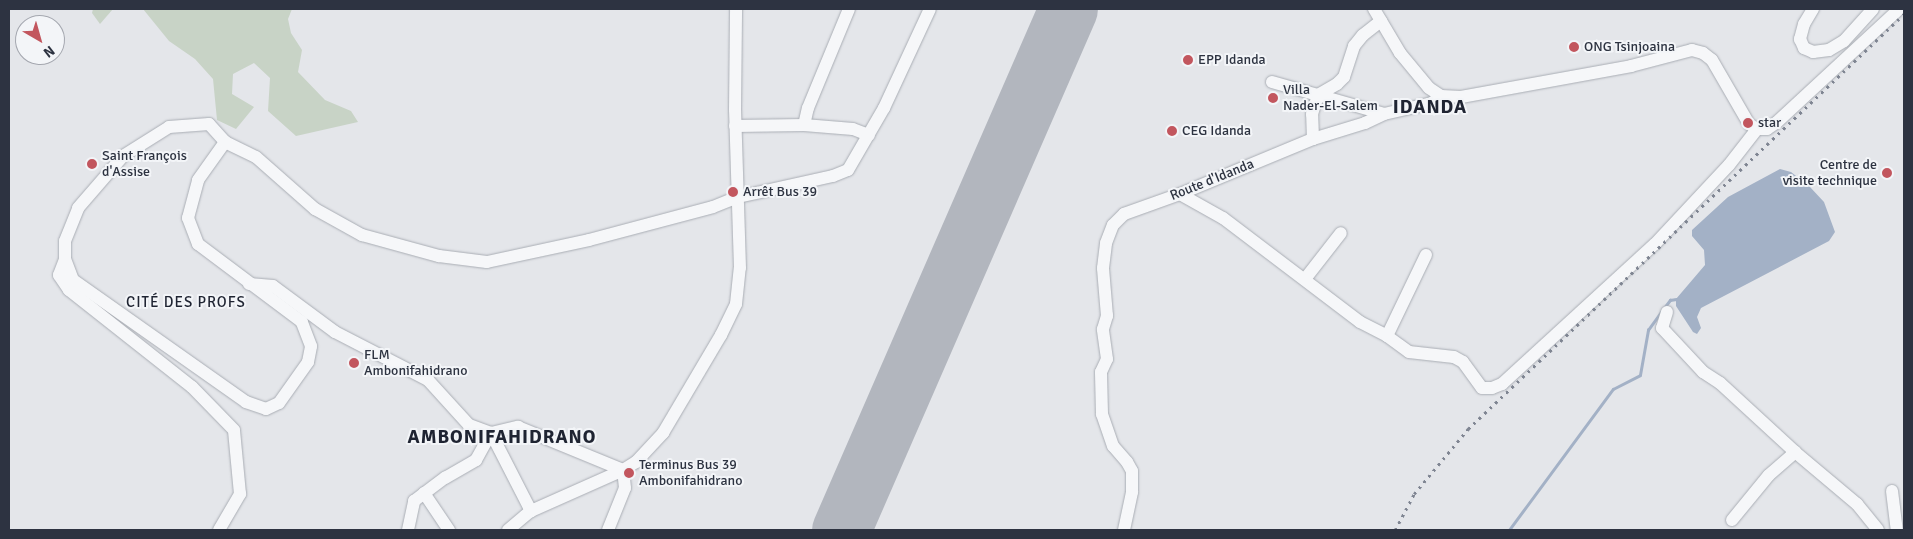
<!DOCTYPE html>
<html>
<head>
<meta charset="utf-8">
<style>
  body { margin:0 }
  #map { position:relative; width:1913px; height:539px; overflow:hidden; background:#e4e6ea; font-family:Signika,sans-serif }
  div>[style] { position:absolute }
  .green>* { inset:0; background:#c8d3c6 }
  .water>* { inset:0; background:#a3b1c6 }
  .stream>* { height:2.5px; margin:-1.25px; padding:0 1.25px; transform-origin:1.25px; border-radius:1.25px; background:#a3b1c6 }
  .runway>* { height:59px; margin:-29.5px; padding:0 29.5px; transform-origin:29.5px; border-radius:29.5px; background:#b2b6be }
  .roads { filter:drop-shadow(0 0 1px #a9adb4) drop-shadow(0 0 1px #a9adb4) }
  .minor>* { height:12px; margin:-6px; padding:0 6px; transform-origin:6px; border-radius:6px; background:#f6f7f9 }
  .rail>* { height:2.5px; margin-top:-1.25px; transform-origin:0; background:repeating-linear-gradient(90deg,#7f8592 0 2.5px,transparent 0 7.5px) }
  .dots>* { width:14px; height:14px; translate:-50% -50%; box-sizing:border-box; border:2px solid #f3f5f8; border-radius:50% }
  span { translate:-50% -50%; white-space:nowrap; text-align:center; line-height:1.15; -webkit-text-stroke:4px #f3f5f8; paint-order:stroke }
  .poi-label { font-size:14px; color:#2d3341 }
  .left { translate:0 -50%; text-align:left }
  .right { translate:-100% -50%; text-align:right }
  .street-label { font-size:14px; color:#2d3341 }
  .neighbourhood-label { font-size:15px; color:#1f2432; letter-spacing:1px }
  .district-label { font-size:19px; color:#1f2432; font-weight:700; letter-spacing:1px }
  .frame { position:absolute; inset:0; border:10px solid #2d3341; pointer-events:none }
  .north { position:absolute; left:15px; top:15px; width:50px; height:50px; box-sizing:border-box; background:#f3f5f8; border:1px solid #a4a7af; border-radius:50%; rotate:142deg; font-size:14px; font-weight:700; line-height:20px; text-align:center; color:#2d3341 }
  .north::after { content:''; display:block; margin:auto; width:18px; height:22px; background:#c2565e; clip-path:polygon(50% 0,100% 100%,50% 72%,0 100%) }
</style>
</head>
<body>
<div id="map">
  <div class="green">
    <i style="clip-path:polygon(93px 9px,113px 9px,100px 24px,92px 13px)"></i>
    <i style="clip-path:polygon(143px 9px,292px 9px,288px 19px,291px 33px,302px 50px,298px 72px,325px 100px,351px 111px,358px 122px,296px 136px,268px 111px,270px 78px,254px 63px,233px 74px,232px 94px,254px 107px,236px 129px,217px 120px,213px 79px,195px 59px,169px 41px)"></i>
  </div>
  <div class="water">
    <i style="clip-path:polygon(1780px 169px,1791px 172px,1810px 187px,1824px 202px,1835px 232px,1829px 241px,1701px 308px,1697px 317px,1701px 328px,1697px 334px,1693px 332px,1676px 306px,1676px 299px,1705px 265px,1704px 250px,1692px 236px,1692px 230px,1728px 197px)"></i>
  </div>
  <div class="stream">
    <i style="left:1664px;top:308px;width:10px;rotate:-53deg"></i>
    <i style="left:1670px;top:300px;width:6px;rotate:-9deg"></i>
    <i style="left:1509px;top:530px;width:175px;rotate:-53.6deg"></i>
    <i style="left:1613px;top:389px;width:30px;rotate:-27deg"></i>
    <i style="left:1640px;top:375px;width:46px;rotate:-79.9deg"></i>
    <i style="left:1648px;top:330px;width:22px;rotate:-54deg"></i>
  </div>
  <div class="runway">
    <i style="left:841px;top:530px;width:568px;rotate:-66.46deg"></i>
  </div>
  <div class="roads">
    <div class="minor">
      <i style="left:1374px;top:9px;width:51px;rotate:59.4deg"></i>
      <i style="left:1400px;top:53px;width:45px;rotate:50.4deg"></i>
      <i style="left:1429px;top:88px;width:14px;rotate:34deg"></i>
      <i style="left:1441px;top:96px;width:20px;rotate:3deg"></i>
      <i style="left:1461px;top:97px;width:173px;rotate:-10.3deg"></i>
      <i style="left:1631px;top:66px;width:63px;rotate:-14.7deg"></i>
      <i style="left:1692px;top:50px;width:11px;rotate:15deg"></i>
      <i style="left:1703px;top:53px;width:11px;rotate:38deg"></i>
      <i style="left:1712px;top:60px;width:74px;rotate:60deg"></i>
      <i style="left:1749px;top:124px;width:9px;rotate:32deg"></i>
      <i style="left:1757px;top:129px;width:10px"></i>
      <i style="left:1767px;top:129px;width:11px;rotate:-34deg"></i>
      <i style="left:1776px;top:123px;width:168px;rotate:-42.8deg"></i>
      <i style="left:1813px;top:9px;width:17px;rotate:121deg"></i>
      <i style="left:1804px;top:24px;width:16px;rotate:105deg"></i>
      <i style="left:1800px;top:39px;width:10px;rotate:66deg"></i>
      <i style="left:1804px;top:48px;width:10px;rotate:24deg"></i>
      <i style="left:1813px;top:52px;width:16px;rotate:-7deg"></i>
      <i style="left:1829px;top:50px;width:17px;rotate:-31deg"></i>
      <i style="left:1844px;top:41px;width:43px;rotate:-47.8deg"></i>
      <i style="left:1272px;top:82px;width:116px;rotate:15.9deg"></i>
      <i style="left:804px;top:125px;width:17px;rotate:-77deg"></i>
      <i style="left:808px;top:108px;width:107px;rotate:-67.5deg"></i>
      <i style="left:735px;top:126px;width:69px;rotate:-0.8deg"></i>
      <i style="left:804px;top:125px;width:49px;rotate:4.7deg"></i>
      <i style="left:853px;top:129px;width:17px;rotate:21deg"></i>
      <i style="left:1313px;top:139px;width:25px;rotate:-92deg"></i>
      <i style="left:1312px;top:114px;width:20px;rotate:-72deg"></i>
      <i style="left:1318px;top:95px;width:22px;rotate:-30deg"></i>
      <i style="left:1337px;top:84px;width:10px;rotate:-45deg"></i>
      <i style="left:1344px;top:77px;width:33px;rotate:-72deg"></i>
      <i style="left:1354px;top:46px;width:14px;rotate:-51deg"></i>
      <i style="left:1363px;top:35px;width:23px;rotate:-38deg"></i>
      <i style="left:1180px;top:194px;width:49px;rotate:29.2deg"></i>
      <i style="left:1223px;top:218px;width:172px;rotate:37.2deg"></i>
      <i style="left:1360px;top:322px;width:30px;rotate:27deg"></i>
      <i style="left:1387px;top:336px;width:27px;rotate:36deg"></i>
      <i style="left:1409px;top:352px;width:45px;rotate:6.3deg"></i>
      <i style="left:1454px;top:357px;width:10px;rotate:29deg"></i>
      <i style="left:1463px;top:362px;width:32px;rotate:54deg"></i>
      <i style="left:1482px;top:388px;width:10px"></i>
      <i style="left:1492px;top:388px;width:11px;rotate:-22deg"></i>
      <i style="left:1502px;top:384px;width:207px;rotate:-42.5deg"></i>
      <i style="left:1655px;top:244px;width:108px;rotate:-46.9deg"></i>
      <i style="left:1729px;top:165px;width:46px;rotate:-52.1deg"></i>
      <i style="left:65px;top:259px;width:22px;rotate:69deg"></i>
      <i style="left:73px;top:280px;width:212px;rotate:35.2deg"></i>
      <i style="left:246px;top:402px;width:21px;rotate:19deg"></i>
      <i style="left:266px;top:409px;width:14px;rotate:-25deg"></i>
      <i style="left:279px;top:403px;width:50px;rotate:-54.7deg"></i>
      <i style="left:308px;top:362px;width:16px;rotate:-79deg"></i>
      <i style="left:311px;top:346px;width:26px;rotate:-111deg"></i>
      <i style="left:302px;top:322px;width:130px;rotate:-143.1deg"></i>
      <i style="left:198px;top:244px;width:28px;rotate:-111deg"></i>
      <i style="left:188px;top:218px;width:39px;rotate:-75deg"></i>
      <i style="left:198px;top:180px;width:47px;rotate:-54.6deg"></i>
      <i style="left:1305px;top:279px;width:58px;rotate:-52deg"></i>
      <i style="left:249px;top:284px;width:24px;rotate:5deg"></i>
      <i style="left:273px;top:286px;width:77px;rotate:36.6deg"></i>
      <i style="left:335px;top:332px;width:105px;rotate:27.3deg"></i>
      <i style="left:428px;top:380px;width:61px;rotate:47.7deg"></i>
      <i style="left:469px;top:425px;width:23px;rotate:20deg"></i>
      <i style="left:491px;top:433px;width:28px;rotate:-13deg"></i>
      <i style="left:518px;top:427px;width:113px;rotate:22.3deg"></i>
      <i style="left:1667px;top:312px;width:17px;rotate:107deg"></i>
      <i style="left:1662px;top:328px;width:60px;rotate:47deg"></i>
      <i style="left:1703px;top:372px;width:20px;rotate:33deg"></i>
      <i style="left:1720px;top:383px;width:102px;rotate:42.6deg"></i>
      <i style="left:1795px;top:452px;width:81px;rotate:40deg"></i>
      <i style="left:1857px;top:504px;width:33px;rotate:51deg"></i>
      <i style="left:1387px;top:336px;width:90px;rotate:-64.3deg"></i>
      <i style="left:491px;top:433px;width:88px;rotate:62.9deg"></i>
      <i style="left:1892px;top:491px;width:39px;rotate:83deg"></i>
      <i style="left:424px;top:493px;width:45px;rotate:56deg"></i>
      <i style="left:1732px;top:520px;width:58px;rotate:-50.6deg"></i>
      <i style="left:1769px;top:475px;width:35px;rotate:-41deg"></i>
      <i style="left:219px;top:530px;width:42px;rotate:-59.7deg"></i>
      <i style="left:240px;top:494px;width:64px;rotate:-95.4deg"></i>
      <i style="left:234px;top:430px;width:60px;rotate:-134.3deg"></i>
      <i style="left:192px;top:387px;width:157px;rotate:-141.7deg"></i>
      <i style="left:69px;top:290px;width:18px;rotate:-124deg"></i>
      <i style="left:59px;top:275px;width:17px;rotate:-69deg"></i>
      <i style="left:65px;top:259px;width:18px;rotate:-90deg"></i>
      <i style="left:65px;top:241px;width:35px;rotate:-68deg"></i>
      <i style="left:78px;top:208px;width:69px;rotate:-49.1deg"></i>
      <i style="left:123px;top:156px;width:54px;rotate:-32.2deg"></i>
      <i style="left:169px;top:127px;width:40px;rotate:-4.3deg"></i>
      <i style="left:209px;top:124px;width:24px;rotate:48deg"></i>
      <i style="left:225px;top:142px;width:34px;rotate:26deg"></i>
      <i style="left:256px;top:157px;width:79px;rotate:41.4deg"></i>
      <i style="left:315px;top:209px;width:54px;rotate:29deg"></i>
      <i style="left:362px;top:235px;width:80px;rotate:15.3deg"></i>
      <i style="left:439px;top:256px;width:48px;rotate:7.1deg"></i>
      <i style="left:487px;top:262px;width:104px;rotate:-12.2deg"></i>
      <i style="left:589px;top:240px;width:128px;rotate:-14.9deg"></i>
      <i style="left:713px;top:207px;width:27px;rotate:-22deg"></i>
      <i style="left:738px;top:197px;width:97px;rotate:-12.5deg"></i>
      <i style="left:833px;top:176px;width:16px;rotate:-22deg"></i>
      <i style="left:848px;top:170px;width:72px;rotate:-59.9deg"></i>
      <i style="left:884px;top:108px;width:109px;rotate:-65.1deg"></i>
      <i style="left:408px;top:530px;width:30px;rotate:-78deg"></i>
      <i style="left:414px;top:501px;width:39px;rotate:-37deg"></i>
      <i style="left:445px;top:478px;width:36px;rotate:-30deg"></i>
      <i style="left:476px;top:460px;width:31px;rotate:-61deg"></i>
      <i style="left:508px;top:530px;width:30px;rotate:-40deg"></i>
      <i style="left:531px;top:511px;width:101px;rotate:-24deg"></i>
      <i style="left:623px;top:470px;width:15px;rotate:-32deg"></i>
      <i style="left:636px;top:462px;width:40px;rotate:-47deg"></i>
      <i style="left:663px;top:433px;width:114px;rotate:-59.4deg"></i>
      <i style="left:721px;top:335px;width:34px;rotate:-64deg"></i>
      <i style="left:736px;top:304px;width:36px;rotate:-84deg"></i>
      <i style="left:740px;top:268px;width:158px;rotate:-91.8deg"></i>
      <i style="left:735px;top:110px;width:101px;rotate:-89.4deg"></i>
      <i style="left:608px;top:530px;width:45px;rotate:-68deg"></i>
      <i style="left:625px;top:488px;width:18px;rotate:-96deg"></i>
      <i style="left:1124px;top:530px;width:39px;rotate:-78deg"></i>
      <i style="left:1132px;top:492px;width:21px;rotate:-90deg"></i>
      <i style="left:1132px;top:471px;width:10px;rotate:-119deg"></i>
      <i style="left:1127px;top:462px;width:21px;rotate:-131deg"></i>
      <i style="left:1113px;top:446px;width:34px;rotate:-109deg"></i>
      <i style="left:1102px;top:414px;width:42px;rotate:-91.4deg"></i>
      <i style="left:1101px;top:372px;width:14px;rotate:-65deg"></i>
      <i style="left:1107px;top:359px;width:30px;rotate:-98deg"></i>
      <i style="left:1103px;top:329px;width:14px;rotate:-73deg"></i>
      <i style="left:1107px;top:316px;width:48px;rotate:-94.8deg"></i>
      <i style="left:1103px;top:268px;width:25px;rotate:-83deg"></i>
      <i style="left:1106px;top:243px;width:19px;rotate:-69deg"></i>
      <i style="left:1113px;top:225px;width:16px;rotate:-45deg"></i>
      <i style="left:1124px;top:214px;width:59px;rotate:-19.7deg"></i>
      <i style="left:1180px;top:194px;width:144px;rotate:-22.5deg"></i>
      <i style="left:1313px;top:139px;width:54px;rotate:-17.1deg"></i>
      <i style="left:1365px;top:123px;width:21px;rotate:-25deg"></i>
      <i style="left:1384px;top:114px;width:49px;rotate:-12.9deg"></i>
      <i style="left:1432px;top:103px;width:11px;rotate:-38deg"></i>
    </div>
  </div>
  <div class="rail">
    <i style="left:1395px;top:530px;width:41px;rotate:-62.2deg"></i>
    <i style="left:1414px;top:494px;width:85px;rotate:-50.3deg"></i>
    <i style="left:1468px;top:429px;width:602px;rotate:-43.59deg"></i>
  </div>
  <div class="dots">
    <i style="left:1574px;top:47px;background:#c2565e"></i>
    <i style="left:1188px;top:60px;background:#c2565e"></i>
    <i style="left:1273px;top:98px;background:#c2565e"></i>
    <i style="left:1748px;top:123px;background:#c2565e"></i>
    <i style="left:1172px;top:131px;background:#c2565e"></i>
    <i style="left:92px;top:164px;background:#c2565e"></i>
    <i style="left:1887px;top:173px;background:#c2565e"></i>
    <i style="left:733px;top:192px;background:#c2565e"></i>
    <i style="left:354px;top:363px;background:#c2565e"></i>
    <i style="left:629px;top:473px;background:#c2565e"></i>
  </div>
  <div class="poi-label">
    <span class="left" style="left:1584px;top:47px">ONG Tsinjoaina</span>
    <span class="left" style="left:1198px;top:60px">EPP Idanda</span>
    <span class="left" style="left:1283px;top:98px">Villa<br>Nader-El-Salem</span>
    <span class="left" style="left:1758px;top:123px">star</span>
    <span class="left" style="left:1182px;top:131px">CEG Idanda</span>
    <span class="left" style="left:102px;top:164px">Saint François<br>d'Assise</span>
    <span class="right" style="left:1877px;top:173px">Centre de<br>visite technique</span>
    <span class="left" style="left:743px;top:192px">Arrêt Bus 39</span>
    <span class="left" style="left:364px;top:363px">FLM<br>Ambonifahidrano</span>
    <span class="left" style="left:639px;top:473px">Terminus Bus 39<br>Ambonifahidrano</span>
  </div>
  <div class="street-label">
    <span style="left:1212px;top:180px;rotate:-22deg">Route d'Idanda</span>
  </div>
  <div class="neighbourhood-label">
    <span style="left:186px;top:303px">CITÉ DES PROFS</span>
  </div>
  <div class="district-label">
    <span style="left:1430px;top:108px">IDANDA</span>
    <span style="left:502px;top:438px">AMBONIFAHIDRANO</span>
  </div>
  <div class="frame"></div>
  <div class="north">N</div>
</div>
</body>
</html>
